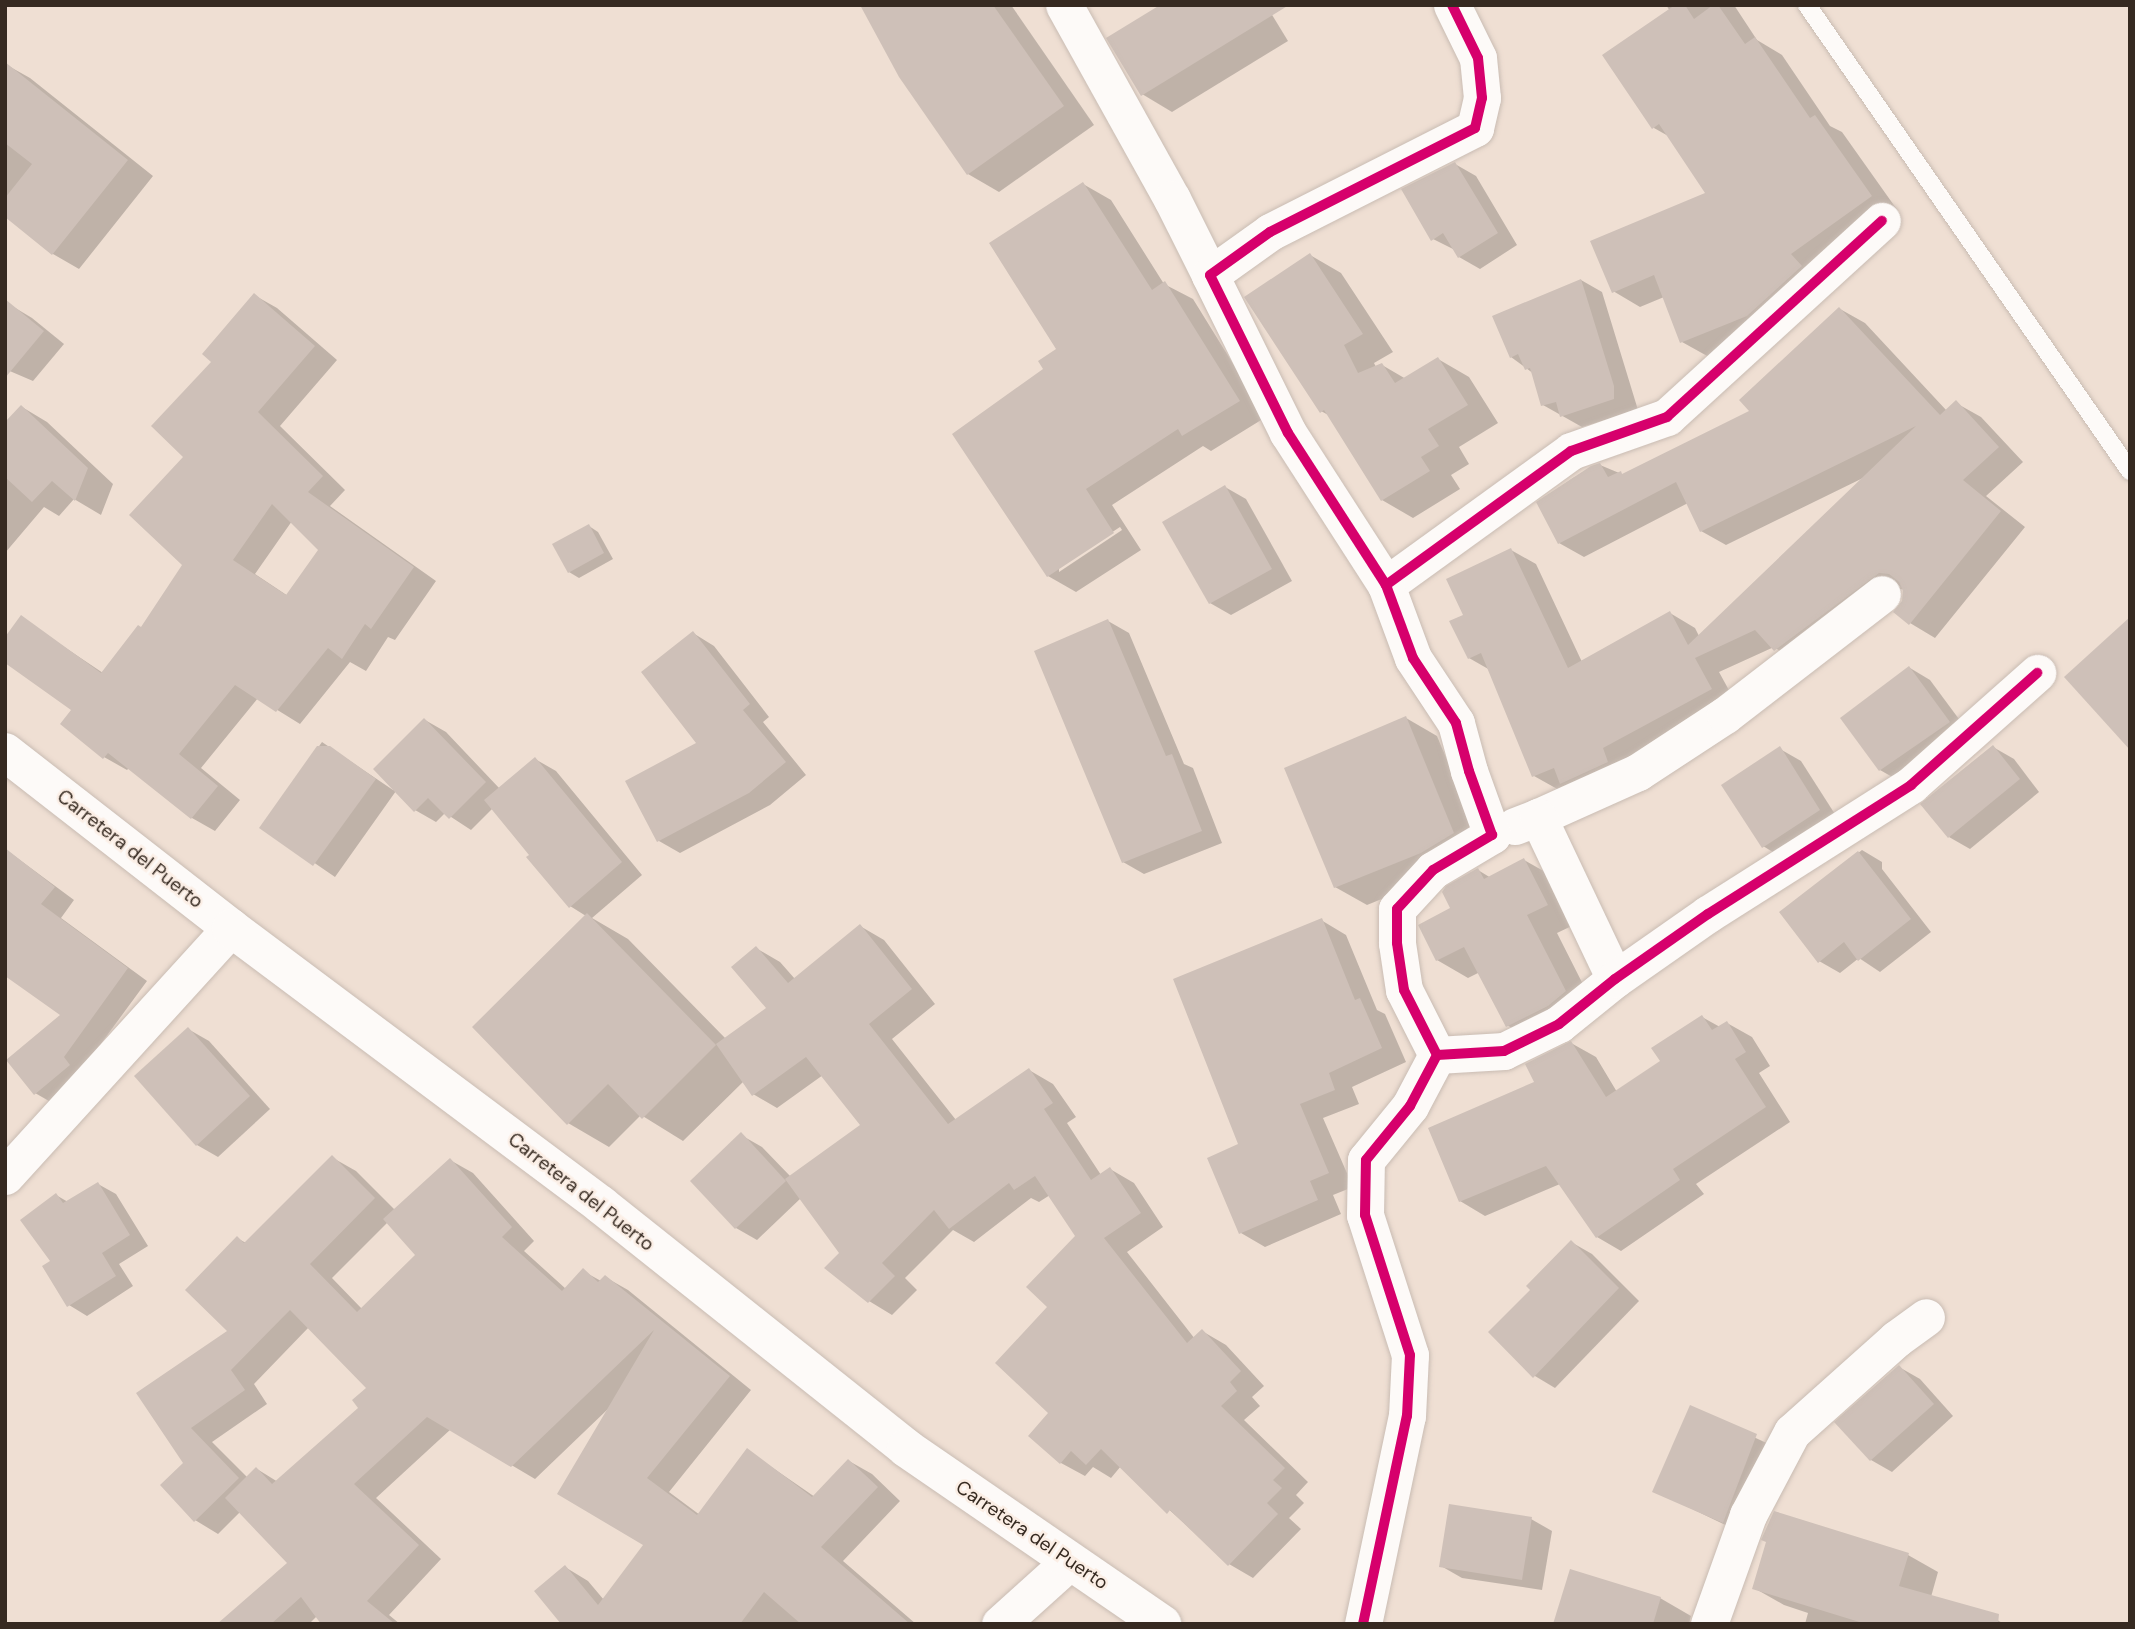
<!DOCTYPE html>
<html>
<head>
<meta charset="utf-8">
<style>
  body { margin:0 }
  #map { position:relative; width:2135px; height:1629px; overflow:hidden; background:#efdfd3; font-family:"DM Sans",sans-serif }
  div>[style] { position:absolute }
  .shadow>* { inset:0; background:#0003 }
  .building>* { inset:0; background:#cec0b8 }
  .roads { filter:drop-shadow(0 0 2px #c9bcb3) drop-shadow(0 0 2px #c9bcb3) }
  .service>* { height:18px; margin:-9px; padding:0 9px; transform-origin:9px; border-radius:9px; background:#fdfaf8 }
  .minor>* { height:37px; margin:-18.5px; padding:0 18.5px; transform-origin:18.5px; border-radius:18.5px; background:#fdfaf8 }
  .secondary>* { height:38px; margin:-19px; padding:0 19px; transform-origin:19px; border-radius:19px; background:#fdfaf8 }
  .cycleway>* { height:10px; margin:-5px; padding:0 5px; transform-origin:5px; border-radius:5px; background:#d6006c }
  span { translate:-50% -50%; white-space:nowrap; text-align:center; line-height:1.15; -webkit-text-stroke:5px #fbeee5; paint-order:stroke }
  .street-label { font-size:19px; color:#362a21 }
  .frame { position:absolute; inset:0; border:7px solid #362a21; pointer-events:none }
</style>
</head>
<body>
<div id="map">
  <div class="shadow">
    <i style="clip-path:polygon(862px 5px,1011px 5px,1094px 125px,999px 192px,968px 174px)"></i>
    <i style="clip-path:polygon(1266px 5px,1288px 41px,1172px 112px,1142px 94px)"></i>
    <i style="clip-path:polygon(1666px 5px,1734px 5px,1757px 40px,1782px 55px,1830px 126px,1842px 132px,1898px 211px,1816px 270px,1709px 357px,1682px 342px,1664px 297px,1640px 307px,1613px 291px,1708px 194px,1670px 137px,1654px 128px,1670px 11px)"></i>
    <i style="clip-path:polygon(5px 64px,30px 78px,153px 176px,79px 269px,53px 254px,8px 217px,5px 220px)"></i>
    <i style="clip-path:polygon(1455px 164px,1476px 176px,1517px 245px,1480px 269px,1459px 257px,1455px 250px,1433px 239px)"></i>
    <i style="clip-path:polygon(evenodd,1083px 184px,1111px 200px,1164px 284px,1193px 299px,1266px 417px,1211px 451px,1203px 446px,1112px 505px,1141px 550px,1076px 592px,1048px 576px,1045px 369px,1058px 350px,1083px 184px,1120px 527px,1122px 530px,1059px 572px,1059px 567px,1120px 527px)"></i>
    <i style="clip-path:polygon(1310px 255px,1341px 273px,1393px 352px,1374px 363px,1376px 367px,1382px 365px,1406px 379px,1438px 359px,1469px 377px,1498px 423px,1459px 447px,1469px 464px,1451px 475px,1460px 489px,1413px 518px,1382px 500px,1330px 416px,1321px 411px)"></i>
    <i style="clip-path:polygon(1581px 280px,1602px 292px,1638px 410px,1582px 427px,1543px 405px,1534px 374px,1511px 357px)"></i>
    <i style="clip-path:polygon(evenodd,254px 295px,277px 308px,337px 360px,280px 426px,345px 490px,330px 506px,436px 581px,395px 640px,388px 637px,366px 671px,350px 662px,300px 724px,258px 698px,201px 768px,240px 800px,215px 831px,192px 818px,129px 768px,127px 770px,104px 757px,21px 618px,103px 673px,142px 629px,185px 565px,186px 457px,214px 362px,254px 295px,292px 521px,320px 550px,288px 596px,255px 574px,292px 521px)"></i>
    <i style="clip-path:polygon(12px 306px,32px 318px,64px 344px,33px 381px,5px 369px)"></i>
    <i style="clip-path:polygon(1840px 309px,1865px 323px,1947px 411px,1956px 403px,1981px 417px,2023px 462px,1986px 496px,2025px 527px,1935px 638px,1910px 623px,1903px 602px,1903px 588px,1800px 664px,1774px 647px,1719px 672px,1736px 703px,1627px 763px,1559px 790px,1534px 776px,1490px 670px,1469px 658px,1465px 616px,1511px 550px,1536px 564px,1582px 662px,1670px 613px,1695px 628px,1699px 636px,1863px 478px,1726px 545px,1701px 531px,1688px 503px,1584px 557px,1559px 543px,1538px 503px,1573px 478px,1600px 465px,1624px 475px,1752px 412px)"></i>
    <i style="clip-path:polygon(22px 407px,47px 422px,113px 484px,101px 515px,74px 499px,59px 516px,44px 507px,5px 553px,5px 424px)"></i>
    <i style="clip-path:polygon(1225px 487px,1246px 499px,1292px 581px,1231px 615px,1210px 603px)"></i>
    <i style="clip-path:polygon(589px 526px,598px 532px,613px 559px,579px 578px,569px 572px)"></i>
    <i style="clip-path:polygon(1108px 621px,1129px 633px,1184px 764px,1193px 768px,1222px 843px,1144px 874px,1123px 862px)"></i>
    <i style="clip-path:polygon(693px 633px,714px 646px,769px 717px,763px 722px,806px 775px,770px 805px,680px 853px,659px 841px,627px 782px,698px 744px)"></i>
    <i style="clip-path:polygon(1910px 668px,1930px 680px,1970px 734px,1901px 782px,1880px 770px)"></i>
    <i style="clip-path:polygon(1406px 718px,1437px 736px,1485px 851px,1453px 870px,1367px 905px,1335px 887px)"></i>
    <i style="clip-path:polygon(425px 720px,446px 732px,500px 789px,535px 759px,556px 771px,642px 875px,592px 918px,628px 939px,726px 1039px,769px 1008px,756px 948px,780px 962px,795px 979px,860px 926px,884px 940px,935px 1004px,892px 1039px,956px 1120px,1029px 1070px,1053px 1084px,1076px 1117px,1067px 1123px,1101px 1175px,1110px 1169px,1134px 1183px,1163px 1227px,1127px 1252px,1195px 1339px,1202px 1331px,1226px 1345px,1264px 1386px,1252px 1397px,1260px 1406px,1244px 1420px,1308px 1482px,1296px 1495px,1304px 1503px,1289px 1518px,1301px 1529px,1253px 1578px,1229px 1564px,1121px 1466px,1111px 1478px,1093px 1467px,1085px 1476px,1061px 1463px,1050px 1413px,1050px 1306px,1077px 1236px,1050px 1195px,1039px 1202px,1031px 1198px,974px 1242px,953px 1230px,905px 1278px,917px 1290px,892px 1315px,869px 1301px,841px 1253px,801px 1198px,757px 1240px,736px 1228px,692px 1181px,741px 1135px,762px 1147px,791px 1177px,862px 1125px,823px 1075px,777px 1108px,753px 1094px,744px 1081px,683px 1141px,641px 1115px,609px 1147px,568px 1123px,586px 916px,570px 906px,493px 808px,471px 830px,445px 813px,436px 822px,415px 810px,396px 791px,335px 877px,262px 827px,322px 742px,393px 790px)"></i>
    <i style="clip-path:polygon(1993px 747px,2014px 759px,2039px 792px,1970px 849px,1949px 837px)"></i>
    <i style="clip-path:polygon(1780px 749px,1801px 761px,1840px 822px,1784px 859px,1763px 846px)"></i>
    <i style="clip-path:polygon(5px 849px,74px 900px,61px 918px,147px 981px,56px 1105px,35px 1093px,62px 1015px)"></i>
    <i style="clip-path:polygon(1862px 850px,1882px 862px,1882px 869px,1931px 932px,1880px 972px,1859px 958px,1840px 973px,1819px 961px,1782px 913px)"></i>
    <i style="clip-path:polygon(1524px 860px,1556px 878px,1578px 923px,1557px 933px,1596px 1010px,1538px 1044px,1507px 1025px,1480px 972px,1468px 978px,1437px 960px,1452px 909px,1478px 870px,1491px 878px)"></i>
    <i style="clip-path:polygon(1321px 920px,1346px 935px,1377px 1010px,1385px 1014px,1406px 1062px,1352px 1087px,1359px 1104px,1323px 1118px,1353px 1187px,1333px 1195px,1341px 1214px,1265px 1247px,1241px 1233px,1241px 1145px)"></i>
    <i style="clip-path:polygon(1702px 1017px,1720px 1027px,1727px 1023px,1752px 1037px,1770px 1066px,1759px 1073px,1790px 1122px,1696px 1184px,1704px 1194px,1621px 1251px,1597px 1237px,1560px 1184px,1485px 1216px,1460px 1201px,1537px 1083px,1571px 1043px,1596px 1057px,1617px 1092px,1662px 1062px)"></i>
    <i style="clip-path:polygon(188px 1029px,209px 1041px,270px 1109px,218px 1157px,197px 1145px)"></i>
    <i style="clip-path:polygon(evenodd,333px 1158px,356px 1171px,395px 1210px,450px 1160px,473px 1173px,534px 1241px,524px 1251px,566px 1289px,583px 1271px,601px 1281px,605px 1277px,628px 1290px,751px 1390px,669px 1492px,700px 1515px,748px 1451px,815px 1497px,849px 1461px,872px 1474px,900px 1501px,843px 1561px,916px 1624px,563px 1624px,565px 1567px,588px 1581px,604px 1600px,645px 1544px,608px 1409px,535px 1479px,451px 1429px,376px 1498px,441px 1559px,389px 1615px,400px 1624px,330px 1624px,317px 1616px,309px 1624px,234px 1624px,289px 1563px,240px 1512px,218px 1534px,195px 1520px,186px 1463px,139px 1394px,230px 1332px,237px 1238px,246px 1243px,333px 1158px,388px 1222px,418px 1255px,362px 1309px,332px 1278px,388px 1222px,333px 1158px,309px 1327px,368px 1388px,361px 1408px,278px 1482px,257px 1469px,248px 1478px,212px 1442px,267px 1404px,254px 1384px,309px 1327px)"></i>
    <i style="clip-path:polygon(98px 1184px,116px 1194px,148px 1246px,119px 1264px,133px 1286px,87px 1316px,69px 1305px,56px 1195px,68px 1202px)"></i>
    <i style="clip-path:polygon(1571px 1242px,1592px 1254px,1639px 1301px,1555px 1388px,1535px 1376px,1532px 1290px)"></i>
    <i style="clip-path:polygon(1899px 1367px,1920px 1379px,1953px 1416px,1892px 1472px,1871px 1460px,1837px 1422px)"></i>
    <i style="clip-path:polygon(1690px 1407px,1777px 1448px,1744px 1534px,1655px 1491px)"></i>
    <i style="clip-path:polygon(1531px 1519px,1552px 1531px,1542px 1590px,1462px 1578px,1441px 1566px)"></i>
    <i style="clip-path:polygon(1908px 1555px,1938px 1572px,1931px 1597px,1982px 1611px,2004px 1624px,1805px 1624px,1808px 1613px,1784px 1605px,1754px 1588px)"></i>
    <i style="clip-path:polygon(1660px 1598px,1691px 1616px,1689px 1624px,1554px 1624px)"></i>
  </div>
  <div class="building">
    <i style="clip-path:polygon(860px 5px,993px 5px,1064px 106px,967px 175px,899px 77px)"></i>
    <i style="clip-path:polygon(1160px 5px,1289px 5px,1141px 96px,1106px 38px)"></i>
    <i style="clip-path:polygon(1675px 5px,1685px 5px,1694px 19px,1713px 5px,1718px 5px,1745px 44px,1755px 37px,1810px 118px,1815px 115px,1872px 196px,1791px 254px,1802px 266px,1747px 316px,1680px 343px,1654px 275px,1612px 293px,1590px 241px,1705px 193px,1659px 124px,1652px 129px,1602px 55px)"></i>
    <i style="clip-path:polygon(5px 62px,128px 160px,52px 255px,5px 217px,5px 198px,32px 164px,5px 143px)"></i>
    <i style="clip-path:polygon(1455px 162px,1498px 233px,1458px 258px,1443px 233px,1431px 241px,1401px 189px)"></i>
    <i style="clip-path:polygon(1083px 182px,1152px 290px,1165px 281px,1240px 401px,1182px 436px,1178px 429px,1086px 489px,1114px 533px,1047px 577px,952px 434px,1043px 369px,1038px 361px,1056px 349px,989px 243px)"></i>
    <i style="clip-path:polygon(1310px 253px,1363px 334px,1344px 345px,1358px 373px,1382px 363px,1395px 383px,1438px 357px,1468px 405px,1428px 429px,1439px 446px,1421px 457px,1430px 471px,1381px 501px,1324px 410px,1320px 413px,1244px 297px)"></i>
    <i style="clip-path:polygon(1581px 279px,1614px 386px,1614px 399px,1560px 417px,1556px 402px,1541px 406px,1530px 368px,1525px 370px,1518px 354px,1510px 358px,1492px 316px)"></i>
    <i style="clip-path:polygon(evenodd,254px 293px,315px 346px,258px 412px,323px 476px,308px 492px,414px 567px,371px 629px,365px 624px,342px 659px,328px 648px,276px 712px,235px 685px,179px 754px,218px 786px,191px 819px,108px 753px,103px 759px,60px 724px,71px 710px,5px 663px,5px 637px,21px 615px,101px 673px,138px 625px,141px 627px,182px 565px,129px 515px,183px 457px,151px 426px,211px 362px,202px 354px,254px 293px,272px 504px,318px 550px,286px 595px,233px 560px,272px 504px)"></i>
    <i style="clip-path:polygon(5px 299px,44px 331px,5px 378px)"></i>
    <i style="clip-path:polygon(1839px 307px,1940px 415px,1956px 400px,1999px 447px,1963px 480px,2001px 511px,1909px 625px,1893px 612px,1902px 601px,1903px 591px,1899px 582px,1889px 574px,1879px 573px,1774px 651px,1755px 630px,1695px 658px,1712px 689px,1603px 748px,1608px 762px,1560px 784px,1554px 768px,1532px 777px,1481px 653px,1468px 659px,1449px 621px,1463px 615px,1446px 579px,1511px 548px,1568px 668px,1670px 611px,1688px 645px,1916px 426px,1700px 532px,1676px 482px,1558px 544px,1536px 502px,1591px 466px,1600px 463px,1608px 477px,1621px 471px,1622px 474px,1749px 411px,1739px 400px)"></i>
    <i style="clip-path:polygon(21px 405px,88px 468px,75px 501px,52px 481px,32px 502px,5px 477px,5px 422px)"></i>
    <i style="clip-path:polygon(1225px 485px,1272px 569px,1209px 604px,1162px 522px)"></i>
    <i style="clip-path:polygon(589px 524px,604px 553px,568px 573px,552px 544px)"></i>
    <i style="clip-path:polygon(2130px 617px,2130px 750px,2064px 677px)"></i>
    <i style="clip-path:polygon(1108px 619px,1166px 756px,1172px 754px,1202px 831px,1122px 863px,1034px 651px)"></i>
    <i style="clip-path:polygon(693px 631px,750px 704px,743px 710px,786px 762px,749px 793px,657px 842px,625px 781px,696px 743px,641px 672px)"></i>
    <i style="clip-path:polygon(1909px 666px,1950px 722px,1879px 771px,1840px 718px)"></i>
    <i style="clip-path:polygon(1406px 716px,1454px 833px,1421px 853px,1334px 888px,1284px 768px)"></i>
    <i style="clip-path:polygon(424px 718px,486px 782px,449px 819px,428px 798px,414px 812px,373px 769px)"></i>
    <i style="clip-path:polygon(1993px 745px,2020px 779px,1948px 838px,1920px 804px)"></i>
    <i style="clip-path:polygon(317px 746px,330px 746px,376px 779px,313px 866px,259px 828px)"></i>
    <i style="clip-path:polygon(1780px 746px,1820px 810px,1762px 848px,1721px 785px)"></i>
    <i style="clip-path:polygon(535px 757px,622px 862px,569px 908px,526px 857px,529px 855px,484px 800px)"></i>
    <i style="clip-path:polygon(5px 848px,55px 887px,41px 904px,128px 968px,64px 1057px,70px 1065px,34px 1095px,6px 1060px,60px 1015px,5px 976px)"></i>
    <i style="clip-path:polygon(1858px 851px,1911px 919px,1858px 961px,1844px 942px,1818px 963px,1779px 912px)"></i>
    <i style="clip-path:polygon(1524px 858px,1548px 905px,1527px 915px,1566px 991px,1548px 1006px,1506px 1027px,1464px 947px,1436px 961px,1418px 925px,1450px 908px,1442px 892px,1446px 886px,1478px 868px,1484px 879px)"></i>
    <i style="clip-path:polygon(587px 913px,716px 1045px,642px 1119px,608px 1084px,567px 1125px,472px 1027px)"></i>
    <i style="clip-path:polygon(1322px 918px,1355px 1000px,1360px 998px,1382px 1048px,1329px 1073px,1335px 1090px,1300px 1104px,1329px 1173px,1310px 1181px,1318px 1200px,1239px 1234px,1207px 1158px,1238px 1144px,1173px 979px)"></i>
    <i style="clip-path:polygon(860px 924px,912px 989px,869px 1024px,948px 1124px,1029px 1068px,1053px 1103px,1044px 1109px,1091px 1180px,1110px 1167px,1141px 1213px,1104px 1238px,1187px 1343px,1202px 1329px,1241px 1371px,1230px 1382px,1237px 1391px,1221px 1406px,1285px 1468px,1273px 1480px,1282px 1488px,1267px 1503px,1278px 1514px,1228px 1566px,1170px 1510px,1167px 1514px,1101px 1449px,1086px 1465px,1071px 1451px,1060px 1464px,1028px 1436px,1048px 1413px,995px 1363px,1047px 1307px,1026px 1287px,1075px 1236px,1035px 1176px,1014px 1190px,1009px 1183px,949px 1229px,934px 1210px,882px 1263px,895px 1276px,868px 1303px,824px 1268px,839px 1253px,785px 1179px,860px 1125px,806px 1057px,752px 1096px,716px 1044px,766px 1008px,731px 967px,756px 946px,788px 983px)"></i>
    <i style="clip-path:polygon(1702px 1015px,1712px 1030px,1727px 1021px,1746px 1052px,1735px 1059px,1766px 1107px,1673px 1169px,1680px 1180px,1596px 1238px,1546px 1166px,1459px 1202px,1428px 1128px,1534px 1082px,1525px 1064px,1571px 1041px,1606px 1097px,1660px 1061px,1651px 1048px)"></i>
    <i style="clip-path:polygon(188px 1027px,250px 1096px,196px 1146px,134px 1076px)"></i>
    <i style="clip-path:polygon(741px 1132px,786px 1181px,735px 1229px,690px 1181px)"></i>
    <i style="clip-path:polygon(332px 1155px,375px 1198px,310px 1264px,357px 1312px,415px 1255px,383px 1219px,450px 1158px,512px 1227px,502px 1237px,562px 1291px,583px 1268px,598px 1282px,605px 1275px,730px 1376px,647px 1478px,697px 1515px,747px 1448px,812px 1497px,848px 1459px,878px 1487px,821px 1547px,910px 1624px,801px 1624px,764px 1592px,740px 1624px,561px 1624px,534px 1591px,565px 1565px,598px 1605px,643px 1545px,557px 1494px,654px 1330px,511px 1467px,427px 1417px,354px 1484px,419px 1545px,367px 1601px,395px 1624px,321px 1624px,301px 1597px,271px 1624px,217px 1624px,287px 1563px,225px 1498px,256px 1467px,272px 1484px,358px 1408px,352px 1400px,366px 1388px,290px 1310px,231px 1370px,245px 1390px,191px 1428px,239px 1478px,194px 1522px,160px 1485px,183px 1463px,136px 1393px,227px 1331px,185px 1290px,237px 1236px,244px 1243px)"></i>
    <i style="clip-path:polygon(98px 1182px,130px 1235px,102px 1253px,116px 1276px,67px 1307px,42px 1266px,50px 1261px,20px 1220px,56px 1193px,63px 1203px)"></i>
    <i style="clip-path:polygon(1571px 1240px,1619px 1288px,1533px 1378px,1488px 1332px,1530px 1290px,1526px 1286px)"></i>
    <i style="clip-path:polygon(1899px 1365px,1934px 1404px,1870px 1461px,1834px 1422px)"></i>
    <i style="clip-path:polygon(1690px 1405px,1757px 1434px,1723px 1523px,1652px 1492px)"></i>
    <i style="clip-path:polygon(1449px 1504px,1532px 1517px,1522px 1580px,1439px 1567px)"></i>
    <i style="clip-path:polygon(1774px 1511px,1909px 1553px,1899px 1586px,1999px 1614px,1998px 1624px,1866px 1624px,1752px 1589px,1766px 1542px,1761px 1540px)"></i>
    <i style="clip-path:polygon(1570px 1569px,1661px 1597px,1653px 1624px,1553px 1624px)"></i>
  </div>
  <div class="roads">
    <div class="service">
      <i style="left:1807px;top:5px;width:567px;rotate:55.27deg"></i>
    </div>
    <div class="minor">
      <i style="left:1064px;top:5px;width:222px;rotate:60.9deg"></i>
      <i style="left:1172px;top:199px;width:85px;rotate:63.4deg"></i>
      <i style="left:1386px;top:585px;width:228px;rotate:-35.9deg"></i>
      <i style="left:1571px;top:451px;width:102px;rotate:-19.5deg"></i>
      <i style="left:1667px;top:417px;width:291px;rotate:-42.4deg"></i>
      <i style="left:1538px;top:817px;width:110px;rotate:-24.2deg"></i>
      <i style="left:1638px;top:772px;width:104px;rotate:-33.2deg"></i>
      <i style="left:1725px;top:715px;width:198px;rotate:-37.6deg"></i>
      <i style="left:1515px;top:826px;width:25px;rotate:-21deg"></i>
      <i style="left:1538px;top:817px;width:179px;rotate:64.6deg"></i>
      <i style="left:1437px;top:1055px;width:67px;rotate:-3.4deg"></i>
      <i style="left:1504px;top:1051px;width:61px;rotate:-26.1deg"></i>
      <i style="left:1559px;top:1024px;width:72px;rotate:-38.8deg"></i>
      <i style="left:1615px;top:979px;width:113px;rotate:-35deg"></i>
      <i style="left:1708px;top:914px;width:241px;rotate:-32.4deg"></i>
      <i style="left:1911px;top:785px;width:169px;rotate:-41.6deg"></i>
      <i style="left:5px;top:1176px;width:336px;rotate:-47.7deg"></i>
      <i style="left:1000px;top:1624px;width:94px;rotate:-42deg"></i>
      <i style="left:1363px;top:1624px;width:213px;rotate:-78.1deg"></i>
      <i style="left:1407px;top:1416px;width:61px;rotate:-87.2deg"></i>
      <i style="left:1410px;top:1355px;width:147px;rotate:-107.8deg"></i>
      <i style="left:1365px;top:1215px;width:55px;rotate:-89deg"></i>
      <i style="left:1366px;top:1160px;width:70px;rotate:-50.8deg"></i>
      <i style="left:1410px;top:1106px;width:58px;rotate:-62.1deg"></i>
      <i style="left:1437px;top:1055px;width:73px;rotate:-116.9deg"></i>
      <i style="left:1404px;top:990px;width:48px;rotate:-98.5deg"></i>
      <i style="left:1397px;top:943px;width:34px;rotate:-90deg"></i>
      <i style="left:1397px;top:909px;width:53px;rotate:-47.3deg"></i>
      <i style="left:1433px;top:870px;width:69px;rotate:-30.7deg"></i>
      <i style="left:1492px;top:835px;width:68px;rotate:-109.8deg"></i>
      <i style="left:1469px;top:771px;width:50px;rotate:-105.2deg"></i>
      <i style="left:1456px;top:723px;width:78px;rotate:-123.5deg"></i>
      <i style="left:1413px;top:658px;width:78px;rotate:-110.3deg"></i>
      <i style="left:1386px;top:585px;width:181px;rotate:-122.8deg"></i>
      <i style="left:1288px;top:433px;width:176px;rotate:-116.3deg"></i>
      <i style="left:1210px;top:275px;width:74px;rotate:-35.6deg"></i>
      <i style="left:1270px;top:232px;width:230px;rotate:-26.9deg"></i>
      <i style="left:1475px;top:128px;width:31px;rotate:-77deg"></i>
      <i style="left:1482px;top:98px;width:40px;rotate:-95.7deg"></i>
      <i style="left:1478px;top:58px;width:59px;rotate:-116.1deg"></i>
      <i style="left:1709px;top:1624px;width:116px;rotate:-70.3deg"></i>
      <i style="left:1748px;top:1515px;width:94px;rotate:-62.1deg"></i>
      <i style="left:1792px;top:1432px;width:140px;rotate:-41.8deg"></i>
      <i style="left:1896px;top:1339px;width:37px;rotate:-36deg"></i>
    </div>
    <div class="secondary">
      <i style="left:5px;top:752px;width:286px;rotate:37.9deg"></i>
      <i style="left:231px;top:928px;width:462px;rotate:36.8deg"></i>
      <i style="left:601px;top:1205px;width:390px;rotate:38.5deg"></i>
      <i style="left:906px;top:1448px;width:311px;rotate:34.5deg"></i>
    </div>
  </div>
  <div class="cycleway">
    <i style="left:1386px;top:585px;width:228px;rotate:-35.9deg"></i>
    <i style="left:1571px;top:451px;width:102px;rotate:-19.5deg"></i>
    <i style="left:1667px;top:417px;width:291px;rotate:-42.4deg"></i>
    <i style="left:1437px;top:1055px;width:67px;rotate:-3.4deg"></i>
    <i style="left:1504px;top:1051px;width:61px;rotate:-26.1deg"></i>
    <i style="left:1559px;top:1024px;width:72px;rotate:-38.8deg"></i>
    <i style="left:1615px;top:979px;width:113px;rotate:-35deg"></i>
    <i style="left:1708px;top:914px;width:241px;rotate:-32.4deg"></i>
    <i style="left:1911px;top:785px;width:169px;rotate:-41.6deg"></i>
    <i style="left:1363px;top:1624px;width:213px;rotate:-78.1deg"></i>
    <i style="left:1407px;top:1416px;width:61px;rotate:-87.2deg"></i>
    <i style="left:1410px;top:1355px;width:147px;rotate:-107.8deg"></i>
    <i style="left:1365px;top:1215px;width:55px;rotate:-89deg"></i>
    <i style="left:1366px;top:1160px;width:70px;rotate:-50.8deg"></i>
    <i style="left:1410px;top:1106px;width:58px;rotate:-62.1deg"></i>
    <i style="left:1437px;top:1055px;width:73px;rotate:-116.9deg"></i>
    <i style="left:1404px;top:990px;width:48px;rotate:-98.5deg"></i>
    <i style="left:1397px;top:943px;width:34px;rotate:-90deg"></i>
    <i style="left:1397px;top:909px;width:53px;rotate:-47.3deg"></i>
    <i style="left:1433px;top:870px;width:69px;rotate:-30.7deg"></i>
    <i style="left:1492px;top:835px;width:68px;rotate:-109.8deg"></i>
    <i style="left:1469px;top:771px;width:50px;rotate:-105.2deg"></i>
    <i style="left:1456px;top:723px;width:78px;rotate:-123.5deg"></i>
    <i style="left:1413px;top:658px;width:78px;rotate:-110.3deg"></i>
    <i style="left:1386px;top:585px;width:181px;rotate:-122.8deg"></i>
    <i style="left:1288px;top:433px;width:176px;rotate:-116.3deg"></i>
    <i style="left:1210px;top:275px;width:74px;rotate:-35.6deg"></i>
    <i style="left:1270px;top:232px;width:230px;rotate:-26.9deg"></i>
    <i style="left:1475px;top:128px;width:31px;rotate:-77deg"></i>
    <i style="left:1482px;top:98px;width:40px;rotate:-95.7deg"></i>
    <i style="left:1478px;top:58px;width:59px;rotate:-116.1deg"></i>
  </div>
  <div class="street-label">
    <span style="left:130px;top:849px;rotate:38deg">Carretera del Puerto</span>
    <span style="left:581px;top:1192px;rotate:38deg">Carretera del Puerto</span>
    <span style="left:1032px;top:1535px;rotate:34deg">Carretera del Puerto</span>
  </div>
  <div class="frame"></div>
</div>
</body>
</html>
